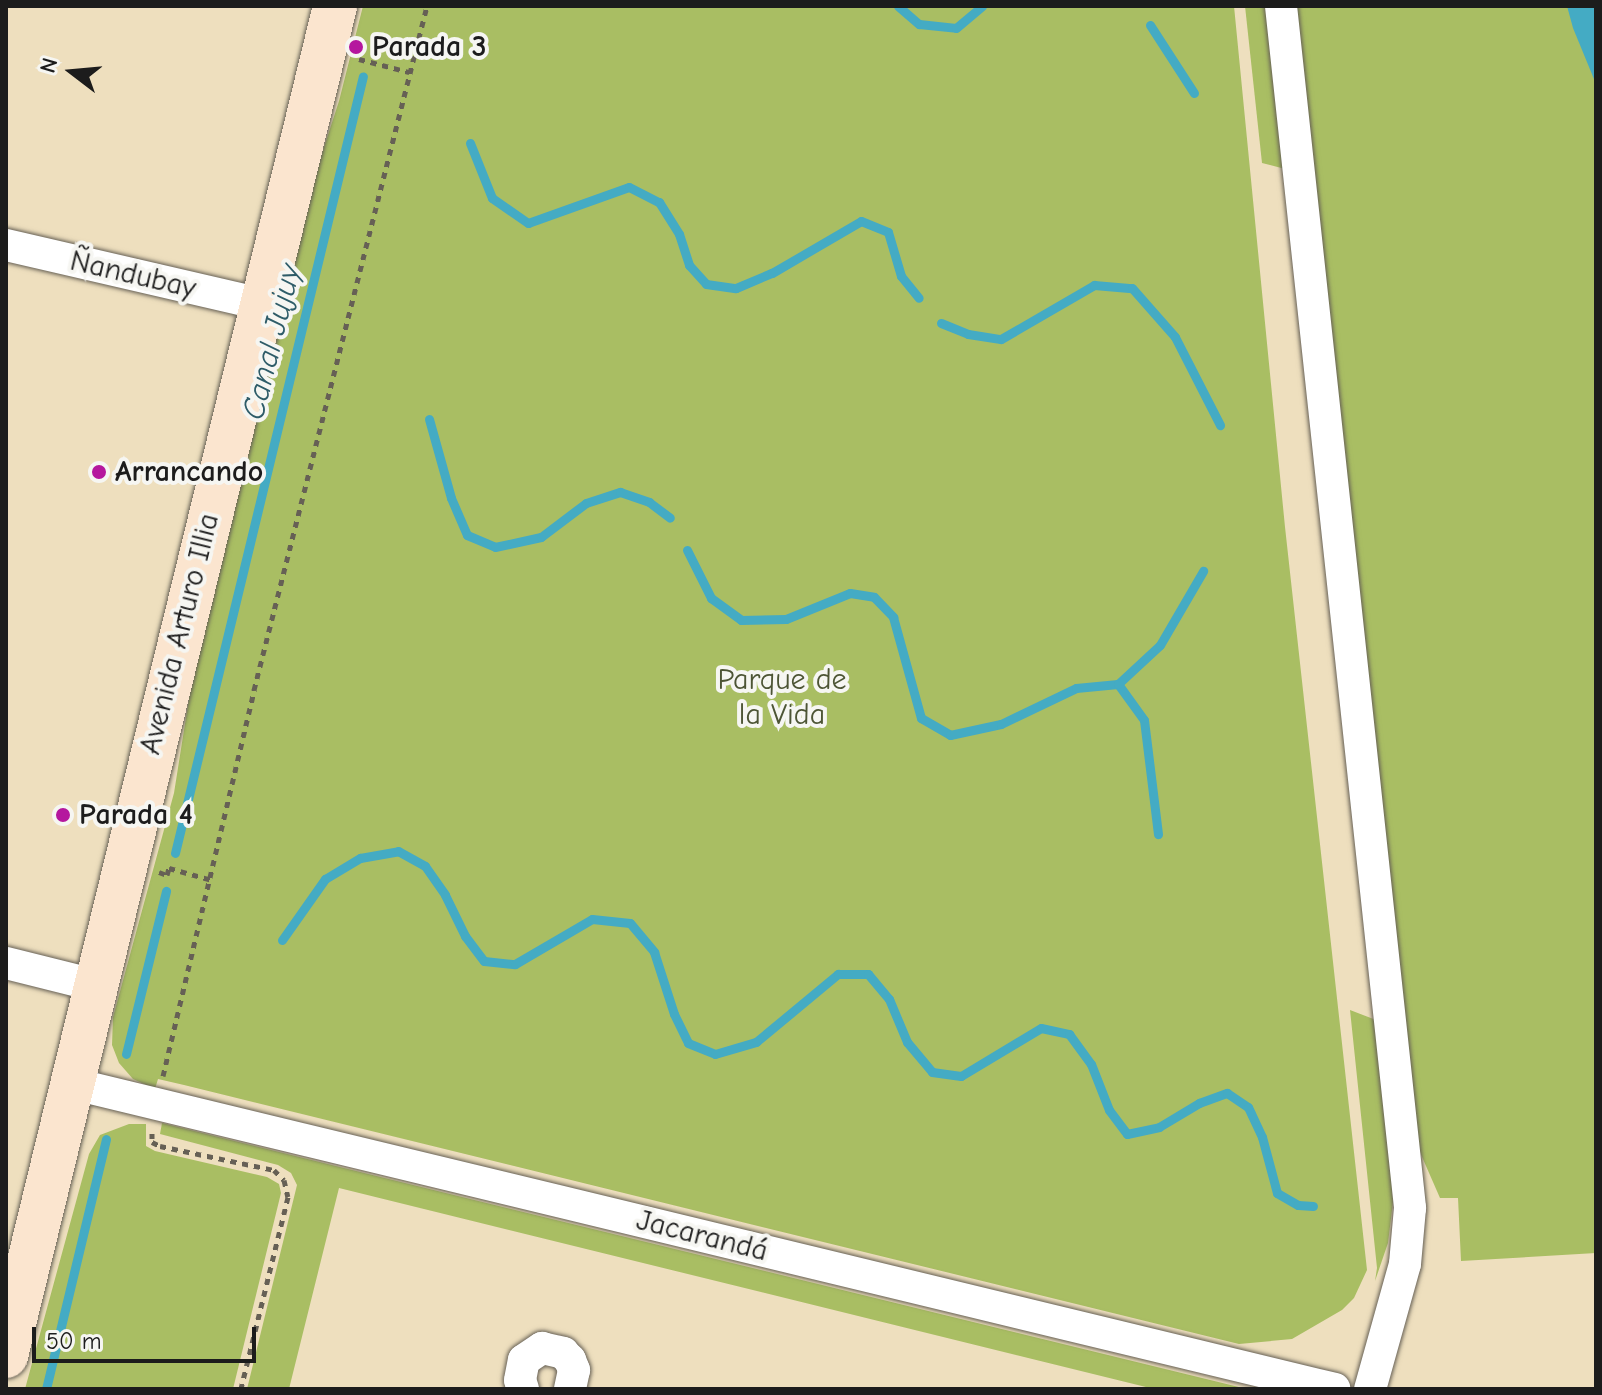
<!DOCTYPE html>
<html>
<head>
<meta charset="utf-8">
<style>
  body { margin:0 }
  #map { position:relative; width:1602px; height:1395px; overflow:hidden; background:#eedfbe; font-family:"Comic Neue",sans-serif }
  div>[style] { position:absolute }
  .green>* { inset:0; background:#a9be63 }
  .water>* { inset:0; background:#44abc4 }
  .stream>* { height:9px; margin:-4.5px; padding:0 4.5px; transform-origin:4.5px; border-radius:4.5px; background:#44abc4 }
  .path>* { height:5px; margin-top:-2.5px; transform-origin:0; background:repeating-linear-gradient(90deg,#666055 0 6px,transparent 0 12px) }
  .roads { filter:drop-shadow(0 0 2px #666055) drop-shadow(0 0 2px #666055) }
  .minor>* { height:32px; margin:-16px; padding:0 16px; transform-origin:16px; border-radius:16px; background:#fff }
  .secondary>* { height:44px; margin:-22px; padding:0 22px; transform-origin:22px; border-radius:22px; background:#fbe5cf }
  .dots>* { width:22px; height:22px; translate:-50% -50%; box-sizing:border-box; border:4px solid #f6f6f2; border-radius:50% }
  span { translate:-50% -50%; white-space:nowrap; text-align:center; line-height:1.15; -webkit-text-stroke:8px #f6f6f2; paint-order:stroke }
  .poi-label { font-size:30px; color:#1c1c1c; font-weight:700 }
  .left { translate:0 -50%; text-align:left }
  .street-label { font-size:30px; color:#1c1c1c }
  .park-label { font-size:30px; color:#4d5535 }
  .water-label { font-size:32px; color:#2e5c68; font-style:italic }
  .frame { position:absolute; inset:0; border:8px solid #1c1c1c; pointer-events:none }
  .north { position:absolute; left:32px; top:32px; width:80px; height:80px; -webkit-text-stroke:6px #f6f6f2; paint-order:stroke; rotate:286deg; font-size:22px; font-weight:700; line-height:32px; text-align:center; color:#1c1c1c }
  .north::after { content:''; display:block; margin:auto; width:28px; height:36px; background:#1c1c1c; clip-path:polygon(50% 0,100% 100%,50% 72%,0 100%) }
  .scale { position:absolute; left:32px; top:1327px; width:224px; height:36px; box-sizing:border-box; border:4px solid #1c1c1c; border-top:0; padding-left:10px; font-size:24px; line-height:28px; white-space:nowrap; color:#1c1c1c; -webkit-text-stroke:6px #f6f6f2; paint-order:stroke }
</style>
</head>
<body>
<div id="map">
  <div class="green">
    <i style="clip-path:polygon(363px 6px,1234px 6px,1285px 527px,1367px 1270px,1354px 1298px,1342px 1310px,1292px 1339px,1239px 1344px,184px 1085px,158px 1079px,155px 1089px,133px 1079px,119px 1063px,112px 1045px,113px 1017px,174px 793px,191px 686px,296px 233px,339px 101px)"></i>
    <i style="clip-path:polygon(1245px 6px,1272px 6px,1289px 170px,1262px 163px)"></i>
    <i style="clip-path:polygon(1295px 6px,1596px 6px,1596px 1253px,1461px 1261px,1458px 1198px,1440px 1198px,1419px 1150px)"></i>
    <i style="clip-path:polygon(1350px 1010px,1376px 1020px,1390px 1135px,1393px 1202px,1388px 1243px,1375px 1281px,1377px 1268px)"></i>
    <i style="clip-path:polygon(162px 1123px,344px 1168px,1247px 1389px,1154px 1389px,339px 1188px,289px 1389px,247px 1389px,297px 1185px,291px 1173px,278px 1165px,160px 1134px)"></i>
    <i style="clip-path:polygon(129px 1124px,146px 1124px,146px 1146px,155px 1151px,267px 1177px,279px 1184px,281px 1193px,233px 1389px,25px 1389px,89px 1154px,100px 1135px)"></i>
  </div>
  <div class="water">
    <i style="clip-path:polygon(1567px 6px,1596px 6px,1596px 84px,1573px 28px)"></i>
  </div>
  <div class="stream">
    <i style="left:898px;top:6px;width:28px;rotate:41deg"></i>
    <i style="left:919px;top:24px;width:37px;rotate:6deg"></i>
    <i style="left:956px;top:28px;width:34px;rotate:-40deg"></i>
    <i style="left:1150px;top:25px;width:81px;rotate:57.1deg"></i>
    <i style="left:470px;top:143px;width:59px;rotate:68.2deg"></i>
    <i style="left:492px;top:198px;width:44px;rotate:34.8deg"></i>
    <i style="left:528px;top:223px;width:107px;rotate:-19.6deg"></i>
    <i style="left:629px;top:187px;width:34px;rotate:27deg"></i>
    <i style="left:659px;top:202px;width:38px;rotate:58deg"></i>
    <i style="left:679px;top:234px;width:33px;rotate:72deg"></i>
    <i style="left:689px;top:265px;width:25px;rotate:48deg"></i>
    <i style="left:706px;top:284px;width:30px;rotate:8deg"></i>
    <i style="left:736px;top:288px;width:39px;rotate:-23deg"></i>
    <i style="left:772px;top:273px;width:103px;rotate:-30.3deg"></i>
    <i style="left:861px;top:221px;width:29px;rotate:22deg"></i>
    <i style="left:888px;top:232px;width:46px;rotate:73.5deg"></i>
    <i style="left:901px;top:276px;width:28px;rotate:51deg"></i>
    <i style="left:941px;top:323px;width:29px;rotate:22deg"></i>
    <i style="left:968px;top:334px;width:33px;rotate:9deg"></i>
    <i style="left:1001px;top:339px;width:108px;rotate:-30.1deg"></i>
    <i style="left:1094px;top:285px;width:38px;rotate:5deg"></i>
    <i style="left:1132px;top:288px;width:65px;rotate:48.7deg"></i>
    <i style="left:1175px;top:337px;width:99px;rotate:62.9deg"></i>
    <i style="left:429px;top:419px;width:82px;rotate:74.4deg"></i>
    <i style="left:451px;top:498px;width:40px;rotate:66.6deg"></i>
    <i style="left:467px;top:535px;width:30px;rotate:23deg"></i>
    <i style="left:495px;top:547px;width:47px;rotate:-12.3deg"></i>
    <i style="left:541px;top:537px;width:56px;rotate:-37.1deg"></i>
    <i style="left:586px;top:503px;width:36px;rotate:-18deg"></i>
    <i style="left:620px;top:492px;width:31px;rotate:19deg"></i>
    <i style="left:649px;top:502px;width:26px;rotate:37deg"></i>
    <i style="left:687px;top:550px;width:54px;rotate:63.4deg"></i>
    <i style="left:711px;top:598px;width:37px;rotate:36deg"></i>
    <i style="left:741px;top:620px;width:45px;rotate:-1.3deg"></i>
    <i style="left:786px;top:619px;width:69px;rotate:-22.1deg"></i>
    <i style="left:850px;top:593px;width:24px;rotate:9deg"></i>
    <i style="left:874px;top:597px;width:28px;rotate:46deg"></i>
    <i style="left:893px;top:617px;width:105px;rotate:74.5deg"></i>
    <i style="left:921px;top:718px;width:34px;rotate:30deg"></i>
    <i style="left:950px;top:735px;width:52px;rotate:-12.2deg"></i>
    <i style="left:1001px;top:724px;width:83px;rotate:-25.6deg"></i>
    <i style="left:1076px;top:688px;width:42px;rotate:-5.4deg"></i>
    <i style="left:1118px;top:684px;width:44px;rotate:54.2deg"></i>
    <i style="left:1144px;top:720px;width:115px;rotate:83deg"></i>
    <i style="left:1118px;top:684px;width:57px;rotate:-42.9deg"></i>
    <i style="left:1160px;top:645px;width:86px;rotate:-59.8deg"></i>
    <i style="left:175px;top:853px;width:799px;rotate:-76.4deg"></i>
    <i style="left:282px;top:940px;width:75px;rotate:-54.8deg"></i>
    <i style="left:325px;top:879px;width:41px;rotate:-31deg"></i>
    <i style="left:360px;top:858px;width:39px;rotate:-10deg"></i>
    <i style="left:398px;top:851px;width:31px;rotate:29deg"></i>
    <i style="left:425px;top:866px;width:35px;rotate:55deg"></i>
    <i style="left:445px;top:895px;width:46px;rotate:64deg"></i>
    <i style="left:465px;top:936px;width:31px;rotate:53deg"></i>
    <i style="left:484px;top:961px;width:31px;rotate:6deg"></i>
    <i style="left:515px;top:964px;width:89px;rotate:-30.3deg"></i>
    <i style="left:592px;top:919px;width:38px;rotate:6deg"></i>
    <i style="left:630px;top:923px;width:38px;rotate:50deg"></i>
    <i style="left:654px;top:952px;width:65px;rotate:72.1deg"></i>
    <i style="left:674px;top:1014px;width:32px;rotate:64deg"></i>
    <i style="left:688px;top:1043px;width:29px;rotate:22deg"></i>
    <i style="left:715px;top:1054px;width:43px;rotate:-16.3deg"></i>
    <i style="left:756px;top:1042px;width:107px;rotate:-39.7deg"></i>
    <i style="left:838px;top:974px;width:30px"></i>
    <i style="left:868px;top:974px;width:33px;rotate:50deg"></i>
    <i style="left:889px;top:999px;width:47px;rotate:67.3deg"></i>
    <i style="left:907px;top:1042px;width:39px;rotate:50deg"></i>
    <i style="left:932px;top:1072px;width:29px;rotate:8deg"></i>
    <i style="left:961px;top:1076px;width:93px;rotate:-31deg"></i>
    <i style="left:1041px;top:1028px;width:29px;rotate:12deg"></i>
    <i style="left:1069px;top:1034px;width:37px;rotate:54deg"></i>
    <i style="left:1091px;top:1064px;width:49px;rotate:68.6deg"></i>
    <i style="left:1109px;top:1110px;width:30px;rotate:53deg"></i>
    <i style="left:1127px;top:1134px;width:33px;rotate:-12deg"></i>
    <i style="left:1159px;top:1127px;width:47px;rotate:-31deg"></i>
    <i style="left:1199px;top:1103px;width:30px;rotate:-20deg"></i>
    <i style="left:1227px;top:1093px;width:25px;rotate:34deg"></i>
    <i style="left:1248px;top:1107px;width:33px;rotate:65deg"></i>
    <i style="left:1262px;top:1137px;width:58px;rotate:75deg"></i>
    <i style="left:1277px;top:1193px;width:24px;rotate:30deg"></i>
    <i style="left:1298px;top:1205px;width:15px;rotate:4deg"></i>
    <i style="left:126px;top:1054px;width:168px;rotate:-76.2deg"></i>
    <i style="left:46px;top:1389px;width:257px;rotate:-76.5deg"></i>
  </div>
  <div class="path">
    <i style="left:359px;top:59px;width:52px;rotate:14.6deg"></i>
    <i style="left:159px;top:872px;width:9px;rotate:21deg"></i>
    <i style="left:167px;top:875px;width:7px;rotate:-74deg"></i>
    <i style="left:169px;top:868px;width:45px;rotate:15.6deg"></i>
    <i style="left:163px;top:1076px;width:397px;rotate:-76.7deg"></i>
    <i style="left:254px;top:690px;width:706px;rotate:-75.81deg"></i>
    <i style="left:152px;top:1133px;width:9px;rotate:90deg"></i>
    <i style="left:152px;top:1142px;width:9px;rotate:27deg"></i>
    <i style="left:160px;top:1146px;width:116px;rotate:11.9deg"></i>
    <i style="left:274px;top:1170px;width:14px;rotate:45deg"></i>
    <i style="left:284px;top:1180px;width:17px;rotate:77deg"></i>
    <i style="left:288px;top:1197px;width:198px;rotate:103.8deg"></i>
  </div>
  <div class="roads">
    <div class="minor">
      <i style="left:1281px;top:6px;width:1209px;rotate:83.87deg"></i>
      <i style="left:1410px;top:1208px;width:56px;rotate:95.1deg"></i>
      <i style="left:1405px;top:1264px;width:130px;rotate:105.6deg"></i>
      <i style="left:6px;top:245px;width:262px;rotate:13deg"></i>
      <i style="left:6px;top:963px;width:91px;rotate:14deg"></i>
      <i style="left:70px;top:1083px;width:1301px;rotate:13.6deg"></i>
      <i style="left:523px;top:1389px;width:9px;rotate:-108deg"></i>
      <i style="left:520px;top:1380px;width:20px;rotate:-79deg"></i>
      <i style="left:524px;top:1360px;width:22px;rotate:-34deg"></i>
      <i style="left:542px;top:1348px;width:22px;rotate:13deg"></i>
      <i style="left:563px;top:1353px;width:10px;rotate:45deg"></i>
      <i style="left:570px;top:1360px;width:11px;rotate:68deg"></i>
      <i style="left:574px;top:1370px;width:19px;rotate:102deg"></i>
    </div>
    <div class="secondary">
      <i style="left:6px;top:1356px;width:1390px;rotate:-76.3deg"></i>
    </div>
  </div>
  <div class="dots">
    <i style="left:356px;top:47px;background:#b5179e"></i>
    <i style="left:99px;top:472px;background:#b5179e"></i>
    <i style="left:63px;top:815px;background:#b5179e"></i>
  </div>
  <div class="poi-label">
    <span class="left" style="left:372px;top:47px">Parada 3</span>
    <span class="left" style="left:115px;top:472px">Arrancando</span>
    <span class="left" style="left:79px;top:815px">Parada 4</span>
  </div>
  <div class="street-label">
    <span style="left:133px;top:275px;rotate:13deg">Ñandubay</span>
    <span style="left:180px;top:634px;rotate:-76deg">Avenida Arturo Illia</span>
    <span style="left:702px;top:1236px;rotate:14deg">Jacarandá</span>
  </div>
  <div class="park-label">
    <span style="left:782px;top:697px">Parque de<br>la Vida</span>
  </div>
  <div class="water-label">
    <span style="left:272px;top:342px;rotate:-76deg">Canal Jujuy</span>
  </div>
  <div class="frame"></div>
  <div class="north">N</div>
  <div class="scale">50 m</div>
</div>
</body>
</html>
